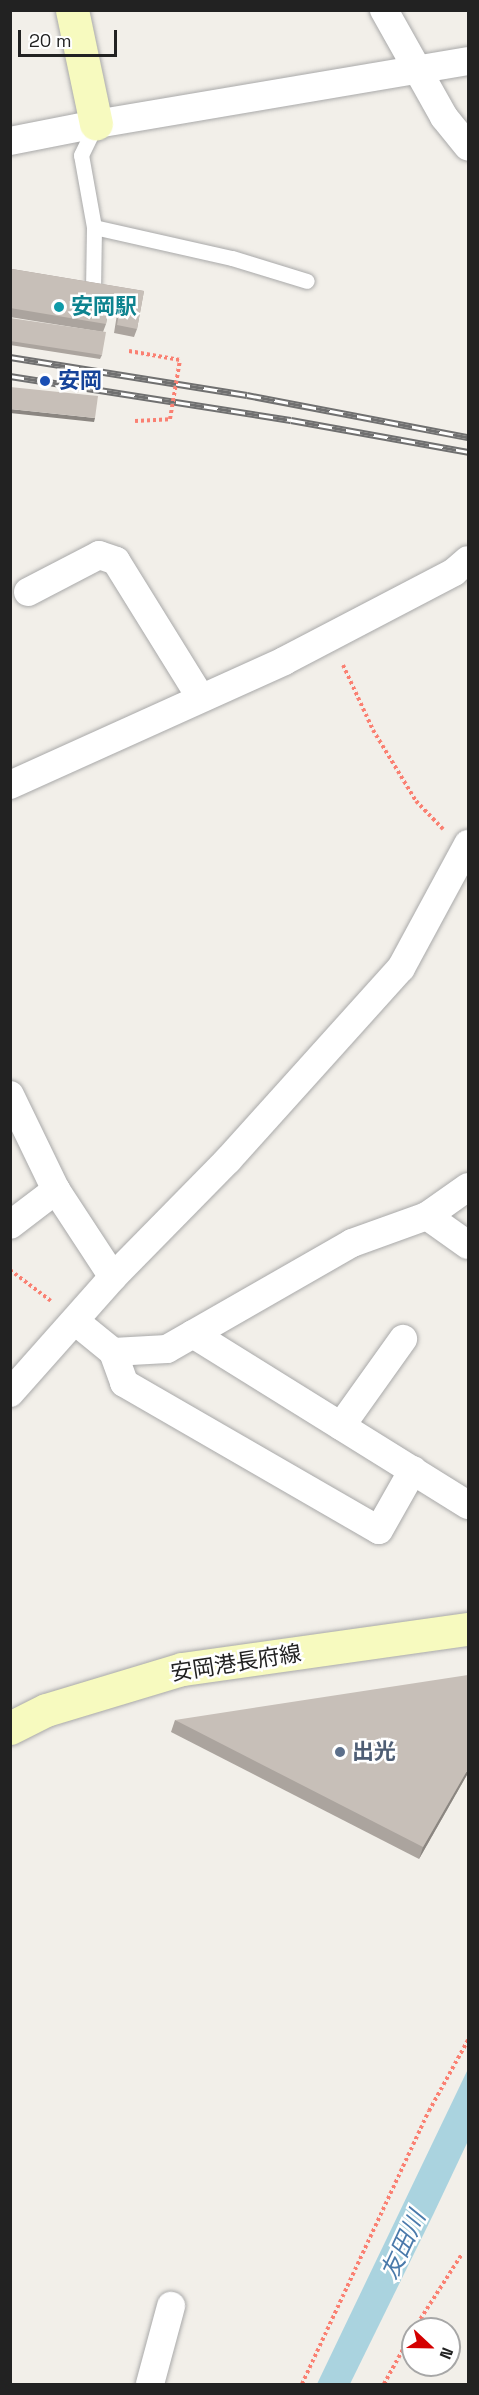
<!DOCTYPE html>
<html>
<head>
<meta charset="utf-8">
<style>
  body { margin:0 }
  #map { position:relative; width:479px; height:2395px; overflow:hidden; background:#f2efe9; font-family:"Space Grotesk","Noto Sans JP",sans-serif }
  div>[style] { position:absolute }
  .water>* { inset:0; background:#aad3df }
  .path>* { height:4px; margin-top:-2px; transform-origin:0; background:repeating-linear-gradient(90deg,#fa8072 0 3px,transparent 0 6px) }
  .roads { filter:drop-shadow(0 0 2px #a9a9a9) drop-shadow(0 0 2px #a9a9a9) }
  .lane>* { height:15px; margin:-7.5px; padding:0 7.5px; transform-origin:7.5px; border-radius:7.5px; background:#fff }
  .street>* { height:28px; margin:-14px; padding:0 14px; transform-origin:14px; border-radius:14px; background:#fff }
  .secondary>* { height:33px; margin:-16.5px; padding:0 16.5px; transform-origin:16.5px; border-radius:16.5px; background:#f7fabf }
  .rail>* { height:7px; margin-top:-3.5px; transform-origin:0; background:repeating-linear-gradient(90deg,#fff 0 14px,#707070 0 28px); box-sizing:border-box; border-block:2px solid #707070 }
  .path-bridge>* { height:4px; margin-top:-2px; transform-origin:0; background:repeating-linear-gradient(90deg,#fa8072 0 3px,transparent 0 6px) }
  .wall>* { inset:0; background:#aba49e }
  .shaded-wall>* { inset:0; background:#8b8681 }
  .building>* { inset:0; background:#c7bfb8 }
  .dots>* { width:16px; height:16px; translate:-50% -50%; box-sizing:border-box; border:3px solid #fff; border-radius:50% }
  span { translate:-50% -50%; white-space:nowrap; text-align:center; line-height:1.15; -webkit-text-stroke:5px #fff; paint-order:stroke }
  .culture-label { font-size:22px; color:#0d838f; font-weight:700 }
  .left { translate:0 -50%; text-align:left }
  .transit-label { font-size:22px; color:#164399; font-weight:700 }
  .street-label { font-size:22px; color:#222 }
  .service-label { font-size:22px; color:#4e5e75; font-weight:700 }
  .water-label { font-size:24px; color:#4a7aab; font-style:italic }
  .frame { position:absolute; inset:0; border:12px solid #222; pointer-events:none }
  .north { position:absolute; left:401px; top:2317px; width:60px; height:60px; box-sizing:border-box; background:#fff; border:2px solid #a7a7a7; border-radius:50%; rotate:112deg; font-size:16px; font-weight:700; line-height:24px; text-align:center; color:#222 }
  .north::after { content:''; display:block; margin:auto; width:21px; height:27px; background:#d40000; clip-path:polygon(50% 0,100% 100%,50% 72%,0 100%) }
  .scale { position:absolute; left:18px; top:30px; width:99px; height:27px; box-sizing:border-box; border:3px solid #222; border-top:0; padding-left:8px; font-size:18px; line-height:21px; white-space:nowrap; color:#222; -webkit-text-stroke:4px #fff; paint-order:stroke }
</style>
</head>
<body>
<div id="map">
  <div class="water">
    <i style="clip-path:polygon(468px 2069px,468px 2141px,433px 2215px,350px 2384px,317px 2384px)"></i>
  </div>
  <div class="path">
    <i style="left:129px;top:351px;width:52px;rotate:10deg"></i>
    <i style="left:135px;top:421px;width:35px;rotate:-3deg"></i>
    <i style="left:343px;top:665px;width:72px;rotate:65.2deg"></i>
    <i style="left:373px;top:730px;width:83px;rotate:58.8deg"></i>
    <i style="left:416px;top:801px;width:39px;rotate:46deg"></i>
    <i style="left:10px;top:1270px;width:51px;rotate:37.1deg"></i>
    <i style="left:414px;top:2329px;width:89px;rotate:-57.4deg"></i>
    <i style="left:302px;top:2384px;width:301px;rotate:-65.1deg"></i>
    <i style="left:429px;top:2111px;width:81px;rotate:-61.2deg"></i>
    <i style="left:384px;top:2384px;width:60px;rotate:-61.3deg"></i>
  </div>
  <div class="roads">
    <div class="lane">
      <i style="left:94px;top:227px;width:141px;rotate:12.7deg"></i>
      <i style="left:232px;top:258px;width:78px;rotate:17deg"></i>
      <i style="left:93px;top:291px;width:64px;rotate:-89.1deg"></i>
      <i style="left:94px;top:227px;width:73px;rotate:-100.2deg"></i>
      <i style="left:81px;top:155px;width:34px;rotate:-64deg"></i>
    </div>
    <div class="street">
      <i style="left:384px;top:10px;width:123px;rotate:60.7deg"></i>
      <i style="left:444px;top:117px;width:38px;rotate:51deg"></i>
      <i style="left:10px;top:141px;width:88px;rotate:-11.2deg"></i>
      <i style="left:96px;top:124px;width:377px;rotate:-9.6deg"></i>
      <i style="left:28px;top:592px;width:80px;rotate:-27.5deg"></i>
      <i style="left:99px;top:555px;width:18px;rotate:19deg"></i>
      <i style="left:116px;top:561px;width:161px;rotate:58.2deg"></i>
      <i style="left:10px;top:785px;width:301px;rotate:-24.3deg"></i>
      <i style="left:284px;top:661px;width:192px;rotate:-27.6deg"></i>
      <i style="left:454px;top:572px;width:18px;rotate:-41deg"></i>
      <i style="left:10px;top:1095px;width:106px;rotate:64.2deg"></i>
      <i style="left:56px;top:1190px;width:104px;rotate:56.8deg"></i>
      <i style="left:427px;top:1216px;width:50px;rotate:35.3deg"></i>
      <i style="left:10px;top:1225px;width:58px;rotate:-37.3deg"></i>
      <i style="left:75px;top:1321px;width:49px;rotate:39.2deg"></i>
      <i style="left:113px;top:1352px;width:54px;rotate:-3.2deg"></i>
      <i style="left:167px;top:1349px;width:213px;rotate:-29.8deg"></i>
      <i style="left:352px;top:1243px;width:80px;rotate:-19.8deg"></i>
      <i style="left:427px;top:1216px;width:50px;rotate:-35.3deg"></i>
      <i style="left:193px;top:1334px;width:324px;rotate:31.9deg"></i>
      <i style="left:113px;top:1352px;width:33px;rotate:70deg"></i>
      <i style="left:124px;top:1383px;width:294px;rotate:30deg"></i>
      <i style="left:379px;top:1530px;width:69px;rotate:-60.5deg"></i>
      <i style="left:10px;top:1393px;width:155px;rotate:-48.4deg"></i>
      <i style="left:113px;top:1277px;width:164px;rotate:-45.5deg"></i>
      <i style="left:228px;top:1160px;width:258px;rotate:-48deg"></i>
      <i style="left:401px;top:968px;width:141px;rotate:-61.6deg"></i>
      <i style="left:341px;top:1426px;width:107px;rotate:-54.5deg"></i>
      <i style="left:150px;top:2384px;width:81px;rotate:-74.9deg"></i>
    </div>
    <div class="secondary">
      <i style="left:72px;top:10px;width:116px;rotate:78.1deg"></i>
      <i style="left:10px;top:1728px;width:40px;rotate:-26.6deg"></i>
      <i style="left:46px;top:1710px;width:142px;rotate:-16.8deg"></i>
      <i style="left:182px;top:1669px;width:289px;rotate:-8deg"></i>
    </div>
  </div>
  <div class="rail">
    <i style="left:10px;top:357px;width:240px;rotate:9.1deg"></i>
    <i style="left:247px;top:395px;width:225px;rotate:10.8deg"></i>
    <i style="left:10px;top:376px;width:284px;rotate:8.9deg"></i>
    <i style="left:291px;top:420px;width:180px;rotate:10.2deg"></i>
  </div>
  <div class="path-bridge">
    <i style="left:170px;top:419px;width:60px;rotate:-80.4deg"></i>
  </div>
  <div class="wall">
    <i style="clip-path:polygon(12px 269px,144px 291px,137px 329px,134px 337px,114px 333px,118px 308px,109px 307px,106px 324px,103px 332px,10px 317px,10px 274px)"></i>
    <i style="clip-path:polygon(10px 318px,102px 355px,100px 359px,10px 345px)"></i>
    <i style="clip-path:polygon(175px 1720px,468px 1773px,419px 1859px,171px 1732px)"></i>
  </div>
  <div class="shaded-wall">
    <i style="clip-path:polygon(110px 299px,121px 300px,118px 308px,107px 307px)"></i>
    <i style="clip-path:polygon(10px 409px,95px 418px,94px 422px,10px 413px)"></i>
    <i style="clip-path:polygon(468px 1769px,468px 1773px,419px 1859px,423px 1847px)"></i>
  </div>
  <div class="building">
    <i style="clip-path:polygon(12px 269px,144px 291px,137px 329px,117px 325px,121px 300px,110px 299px,106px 324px,10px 308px,10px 279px)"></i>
    <i style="clip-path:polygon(10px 318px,106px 332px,102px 355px,10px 341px)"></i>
    <i style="clip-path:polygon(10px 387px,98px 396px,95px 418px,10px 409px)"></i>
    <i style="clip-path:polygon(468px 1675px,468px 1769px,423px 1847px,175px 1720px)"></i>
  </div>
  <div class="dots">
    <i style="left:59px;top:307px;background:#0f9aa8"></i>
    <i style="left:45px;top:381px;background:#1a4fb4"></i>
    <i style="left:340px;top:1752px;background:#5c6f8a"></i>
  </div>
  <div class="culture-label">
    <span class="left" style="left:71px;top:307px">安岡駅</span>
  </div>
  <div class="transit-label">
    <span class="left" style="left:58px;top:381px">安岡</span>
  </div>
  <div class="street-label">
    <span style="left:236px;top:1663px;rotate:-9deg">安岡港長府線</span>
  </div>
  <div class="service-label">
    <span class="left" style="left:352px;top:1752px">出光</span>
  </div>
  <div class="water-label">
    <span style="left:403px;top:2245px;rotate:-65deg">友田川</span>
  </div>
  <div class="frame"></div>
  <div class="north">N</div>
  <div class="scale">20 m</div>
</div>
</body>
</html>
